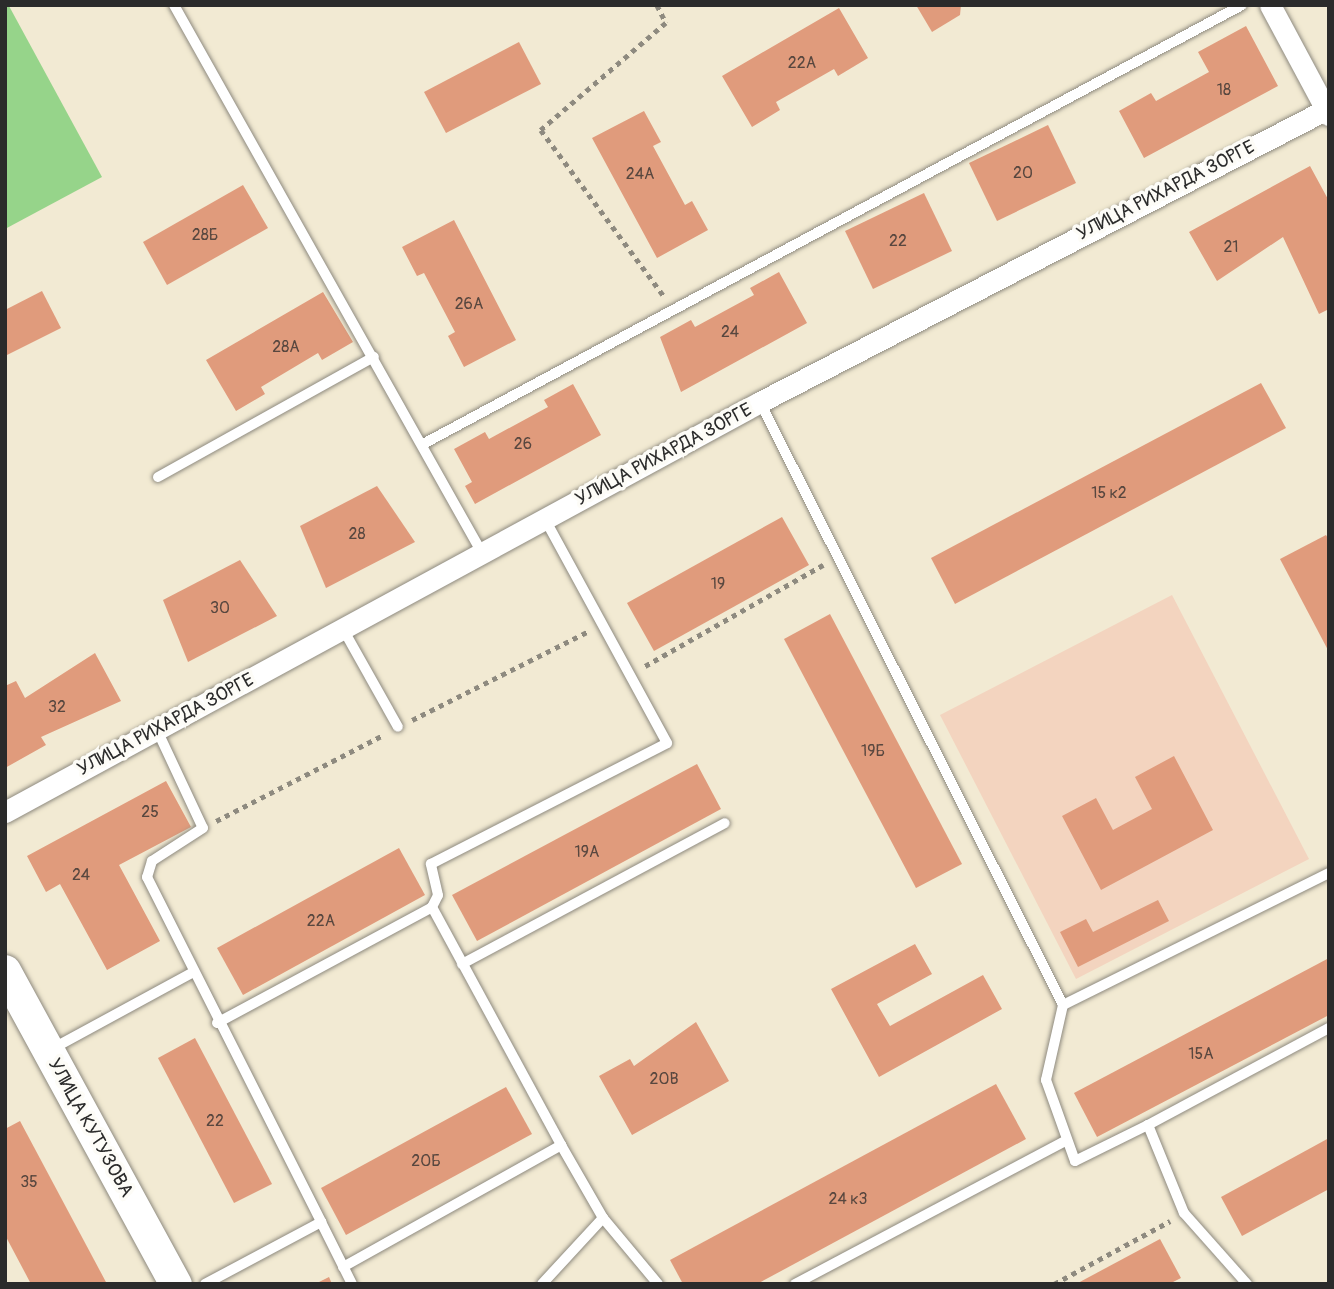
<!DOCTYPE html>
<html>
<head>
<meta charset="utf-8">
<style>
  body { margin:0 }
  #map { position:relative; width:1334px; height:1289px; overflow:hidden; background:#f2ead3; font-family:Pangolin,sans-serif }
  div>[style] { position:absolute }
  .built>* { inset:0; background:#f3d4bf }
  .green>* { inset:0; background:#96d48a }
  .building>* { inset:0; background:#e09b7c }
  .path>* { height:4.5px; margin-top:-2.25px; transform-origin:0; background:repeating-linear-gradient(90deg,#8e8a7f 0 5px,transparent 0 10px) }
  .roads { filter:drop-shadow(0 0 2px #8e8a7f) drop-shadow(0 0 2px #8e8a7f) }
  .lane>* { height:10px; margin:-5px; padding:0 5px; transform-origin:5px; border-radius:5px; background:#fff }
  .street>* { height:21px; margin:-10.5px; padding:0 10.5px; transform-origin:10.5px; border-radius:10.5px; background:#fff }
  .secondary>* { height:32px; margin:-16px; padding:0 16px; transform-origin:16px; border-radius:16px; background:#fff }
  span { translate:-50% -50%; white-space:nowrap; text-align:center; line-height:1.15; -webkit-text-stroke:7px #fdfcf7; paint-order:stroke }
  .number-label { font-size:16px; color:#58473f }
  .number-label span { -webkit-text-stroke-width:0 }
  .street-label { font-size:19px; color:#2b2b2b }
  .frame { position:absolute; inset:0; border:7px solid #2b2b2b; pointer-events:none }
</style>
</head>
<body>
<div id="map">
  <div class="built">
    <i style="clip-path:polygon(1172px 595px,1309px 859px,1076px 979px,940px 715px)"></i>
  </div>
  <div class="green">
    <i style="clip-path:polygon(9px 6px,102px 177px,5px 229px,5px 8px)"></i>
  </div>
  <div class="building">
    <i style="clip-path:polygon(916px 5px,961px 5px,960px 15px,932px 32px)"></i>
    <i style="clip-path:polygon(839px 8px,868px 58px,838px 76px,834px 69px,776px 102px,780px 110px,752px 127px,722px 76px)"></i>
    <i style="clip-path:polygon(1246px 26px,1278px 86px,1144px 158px,1119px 111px,1151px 93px,1156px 101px,1209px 72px,1198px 52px)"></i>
    <i style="clip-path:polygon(519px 42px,541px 84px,446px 133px,424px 92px)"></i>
    <i style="clip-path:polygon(644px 111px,661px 142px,653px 146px,685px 205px,692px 201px,708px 230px,657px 258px,592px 138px)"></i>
    <i style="clip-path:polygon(1048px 125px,1076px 183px,997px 221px,969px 163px)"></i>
    <i style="clip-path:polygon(1310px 166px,1329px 201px,1329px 309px,1319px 314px,1283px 237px,1217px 281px,1189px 232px)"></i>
    <i style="clip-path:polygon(243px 185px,268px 228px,167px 285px,143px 242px)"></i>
    <i style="clip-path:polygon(924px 193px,952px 251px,873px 289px,845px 231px)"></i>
    <i style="clip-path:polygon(454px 220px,516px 340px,464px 367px,448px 336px,455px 332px,424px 273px,417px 276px,402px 247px)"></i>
    <i style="clip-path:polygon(779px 272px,807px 323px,681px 392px,660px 337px,691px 320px,695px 327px,754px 295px,750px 288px)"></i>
    <i style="clip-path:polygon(42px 291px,61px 328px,5px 356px,5px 310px)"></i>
    <i style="clip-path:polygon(323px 292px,353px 342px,322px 360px,318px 353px,261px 387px,265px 394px,236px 411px,206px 360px)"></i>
    <i style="clip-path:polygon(1261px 383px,1286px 428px,955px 604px,931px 558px)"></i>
    <i style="clip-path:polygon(573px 384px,601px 435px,475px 504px,465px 486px,472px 482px,454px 449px,485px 432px,489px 439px,548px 407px,544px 400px)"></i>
    <i style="clip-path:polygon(377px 486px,415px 542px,326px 588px,300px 526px)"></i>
    <i style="clip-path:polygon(782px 517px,809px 565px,654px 651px,627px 603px)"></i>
    <i style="clip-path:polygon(1326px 535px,1329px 540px,1329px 652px,1280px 559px)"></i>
    <i style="clip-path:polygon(240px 560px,277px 616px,188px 662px,163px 600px)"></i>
    <i style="clip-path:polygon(830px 614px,962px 864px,916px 888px,784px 639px)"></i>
    <i style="clip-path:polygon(95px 653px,121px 701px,41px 737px,46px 745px,5px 768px,5px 686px,16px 681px,25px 698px)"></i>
    <i style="clip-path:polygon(1174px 756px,1213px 830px,1101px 890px,1062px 816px,1096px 798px,1113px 830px,1152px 809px,1135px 777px)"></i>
    <i style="clip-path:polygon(697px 764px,721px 809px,477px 941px,452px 895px)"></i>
    <i style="clip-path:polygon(166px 781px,191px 827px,119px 865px,160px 941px,107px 970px,60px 884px,46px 892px,27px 856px)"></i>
    <i style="clip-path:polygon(399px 848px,425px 895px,243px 995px,217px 948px)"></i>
    <i style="clip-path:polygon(1158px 900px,1169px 921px,1078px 967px,1060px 932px,1086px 919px,1093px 932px)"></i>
    <i style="clip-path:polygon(915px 944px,932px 974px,877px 1004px,890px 1026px,983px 975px,1002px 1009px,879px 1077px,831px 989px)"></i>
    <i style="clip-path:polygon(1329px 958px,1329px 1015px,1097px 1137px,1074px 1093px)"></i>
    <i style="clip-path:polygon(696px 1022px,729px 1081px,632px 1135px,599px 1076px,630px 1059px,634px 1066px)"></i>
    <i style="clip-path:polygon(195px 1038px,272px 1184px,234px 1203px,158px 1058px)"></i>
    <i style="clip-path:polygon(996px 1084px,1026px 1139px,757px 1284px,683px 1284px,670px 1260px)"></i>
    <i style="clip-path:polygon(506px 1087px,532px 1134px,346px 1235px,321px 1188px)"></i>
    <i style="clip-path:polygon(20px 1121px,107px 1284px,31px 1284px,5px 1235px,5px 1129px)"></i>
    <i style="clip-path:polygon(1329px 1138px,1329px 1189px,1242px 1236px,1221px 1197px)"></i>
    <i style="clip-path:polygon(1160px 1239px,1181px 1278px,1169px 1284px,1076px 1284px)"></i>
    <i style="clip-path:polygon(329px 1277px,332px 1284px,315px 1284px)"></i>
  </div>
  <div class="path">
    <i style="left:657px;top:5px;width:20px;rotate:63deg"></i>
    <i style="left:666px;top:23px;width:165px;rotate:139.4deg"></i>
    <i style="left:541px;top:130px;width:207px;rotate:53.5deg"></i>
    <i style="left:645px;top:666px;width:205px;rotate:-29.6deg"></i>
    <i style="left:412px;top:720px;width:198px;rotate:-26.7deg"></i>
    <i style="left:216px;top:821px;width:188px;rotate:-27.2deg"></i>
    <i style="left:1054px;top:1284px;width:132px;rotate:-28.5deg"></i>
  </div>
  <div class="roads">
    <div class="lane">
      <i style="left:174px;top:5px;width:629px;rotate:60.66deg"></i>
      <i style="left:760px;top:402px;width:675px;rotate:63.32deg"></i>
      <i style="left:1063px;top:1005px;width:77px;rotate:102.8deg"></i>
      <i style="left:1046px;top:1080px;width:86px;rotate:70.3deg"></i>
      <i style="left:1075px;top:1161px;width:81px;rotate:-26.3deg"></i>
      <i style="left:1148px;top:1125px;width:95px;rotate:67.8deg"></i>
      <i style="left:1184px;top:1213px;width:95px;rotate:48.4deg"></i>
      <i style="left:423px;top:444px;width:929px;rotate:-28.19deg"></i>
      <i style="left:158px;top:477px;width:247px;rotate:-29.1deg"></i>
      <i style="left:343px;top:629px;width:112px;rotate:60.7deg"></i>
      <i style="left:157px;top:730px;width:108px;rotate:64.9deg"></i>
      <i style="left:203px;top:828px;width:61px;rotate:147.1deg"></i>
      <i style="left:152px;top:861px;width:17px;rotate:107deg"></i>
      <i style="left:147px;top:877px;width:386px;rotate:63.2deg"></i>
      <i style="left:432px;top:907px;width:271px;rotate:61.5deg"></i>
      <i style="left:462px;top:964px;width:298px;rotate:-28.2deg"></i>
      <i style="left:1063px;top:1005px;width:297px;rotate:-26.4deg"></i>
      <i style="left:217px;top:1023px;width:244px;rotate:-28.3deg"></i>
      <i style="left:432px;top:907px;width:13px;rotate:-63deg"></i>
      <i style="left:438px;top:895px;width:32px;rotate:-103deg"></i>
      <i style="left:431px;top:864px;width:265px;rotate:-27.1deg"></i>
      <i style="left:667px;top:743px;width:255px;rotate:-118.6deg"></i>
      <i style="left:50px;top:1050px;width:162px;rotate:-28.5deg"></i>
      <i style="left:1148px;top:1125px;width:205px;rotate:-28.2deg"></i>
      <i style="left:343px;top:1267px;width:250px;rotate:-29.2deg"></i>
      <i style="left:561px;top:1145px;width:84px;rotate:60.1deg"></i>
      <i style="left:603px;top:1218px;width:86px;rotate:50.2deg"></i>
      <i style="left:205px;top:1284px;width:132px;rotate:-28.1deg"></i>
      <i style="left:321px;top:1222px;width:69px;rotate:63.4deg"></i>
      <i style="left:542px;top:1284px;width:90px;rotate:-47.3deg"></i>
      <i style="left:795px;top:1284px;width:306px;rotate:-27.9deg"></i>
    </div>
    <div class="street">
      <i style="left:1270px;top:5px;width:125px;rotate:61.8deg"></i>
      <i style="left:5px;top:812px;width:859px;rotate:-28.5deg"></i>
      <i style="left:760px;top:402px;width:640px;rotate:-27.33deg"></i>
    </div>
    <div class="secondary">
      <i style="left:5px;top:971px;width:357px;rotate:61.4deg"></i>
    </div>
  </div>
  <div class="number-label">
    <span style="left:802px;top:63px">22А</span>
    <span style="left:1224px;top:90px">18</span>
    <span style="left:1023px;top:173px">20</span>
    <span style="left:640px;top:174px">24А</span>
    <span style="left:205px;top:235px">28Б</span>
    <span style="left:898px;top:241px">22</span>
    <span style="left:1231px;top:247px">21</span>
    <span style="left:469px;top:304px">26А</span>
    <span style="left:730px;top:332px">24</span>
    <span style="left:286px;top:347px">28А</span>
    <span style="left:523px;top:444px">26</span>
    <span style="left:1109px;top:493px">15 к2</span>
    <span style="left:357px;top:534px">28</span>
    <span style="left:718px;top:584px">19</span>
    <span style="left:220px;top:608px">30</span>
    <span style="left:57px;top:707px">32</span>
    <span style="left:873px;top:751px">19Б</span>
    <span style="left:150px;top:812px">25</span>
    <span style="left:587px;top:852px">19А</span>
    <span style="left:81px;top:875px">24</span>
    <span style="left:321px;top:921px">22А</span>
    <span style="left:1201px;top:1054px">15А</span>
    <span style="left:664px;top:1079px">20В</span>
    <span style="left:215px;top:1121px">22</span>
    <span style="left:426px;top:1161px">20Б</span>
    <span style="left:29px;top:1182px">35</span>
    <span style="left:848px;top:1199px">24 к3</span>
  </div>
  <div class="street-label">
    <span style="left:1166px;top:191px;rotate:-27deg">УЛИЦА РИХАРДА ЗОРГЕ</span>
    <span style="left:664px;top:455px;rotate:-28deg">УЛИЦА РИХАРДА ЗОРГЕ</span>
    <span style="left:166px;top:725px;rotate:-28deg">УЛИЦА РИХАРДА ЗОРГЕ</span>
    <span style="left:90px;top:1128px;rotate:61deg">УЛИЦА КУТУЗОВА</span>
  </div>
  <div class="frame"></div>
</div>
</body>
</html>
